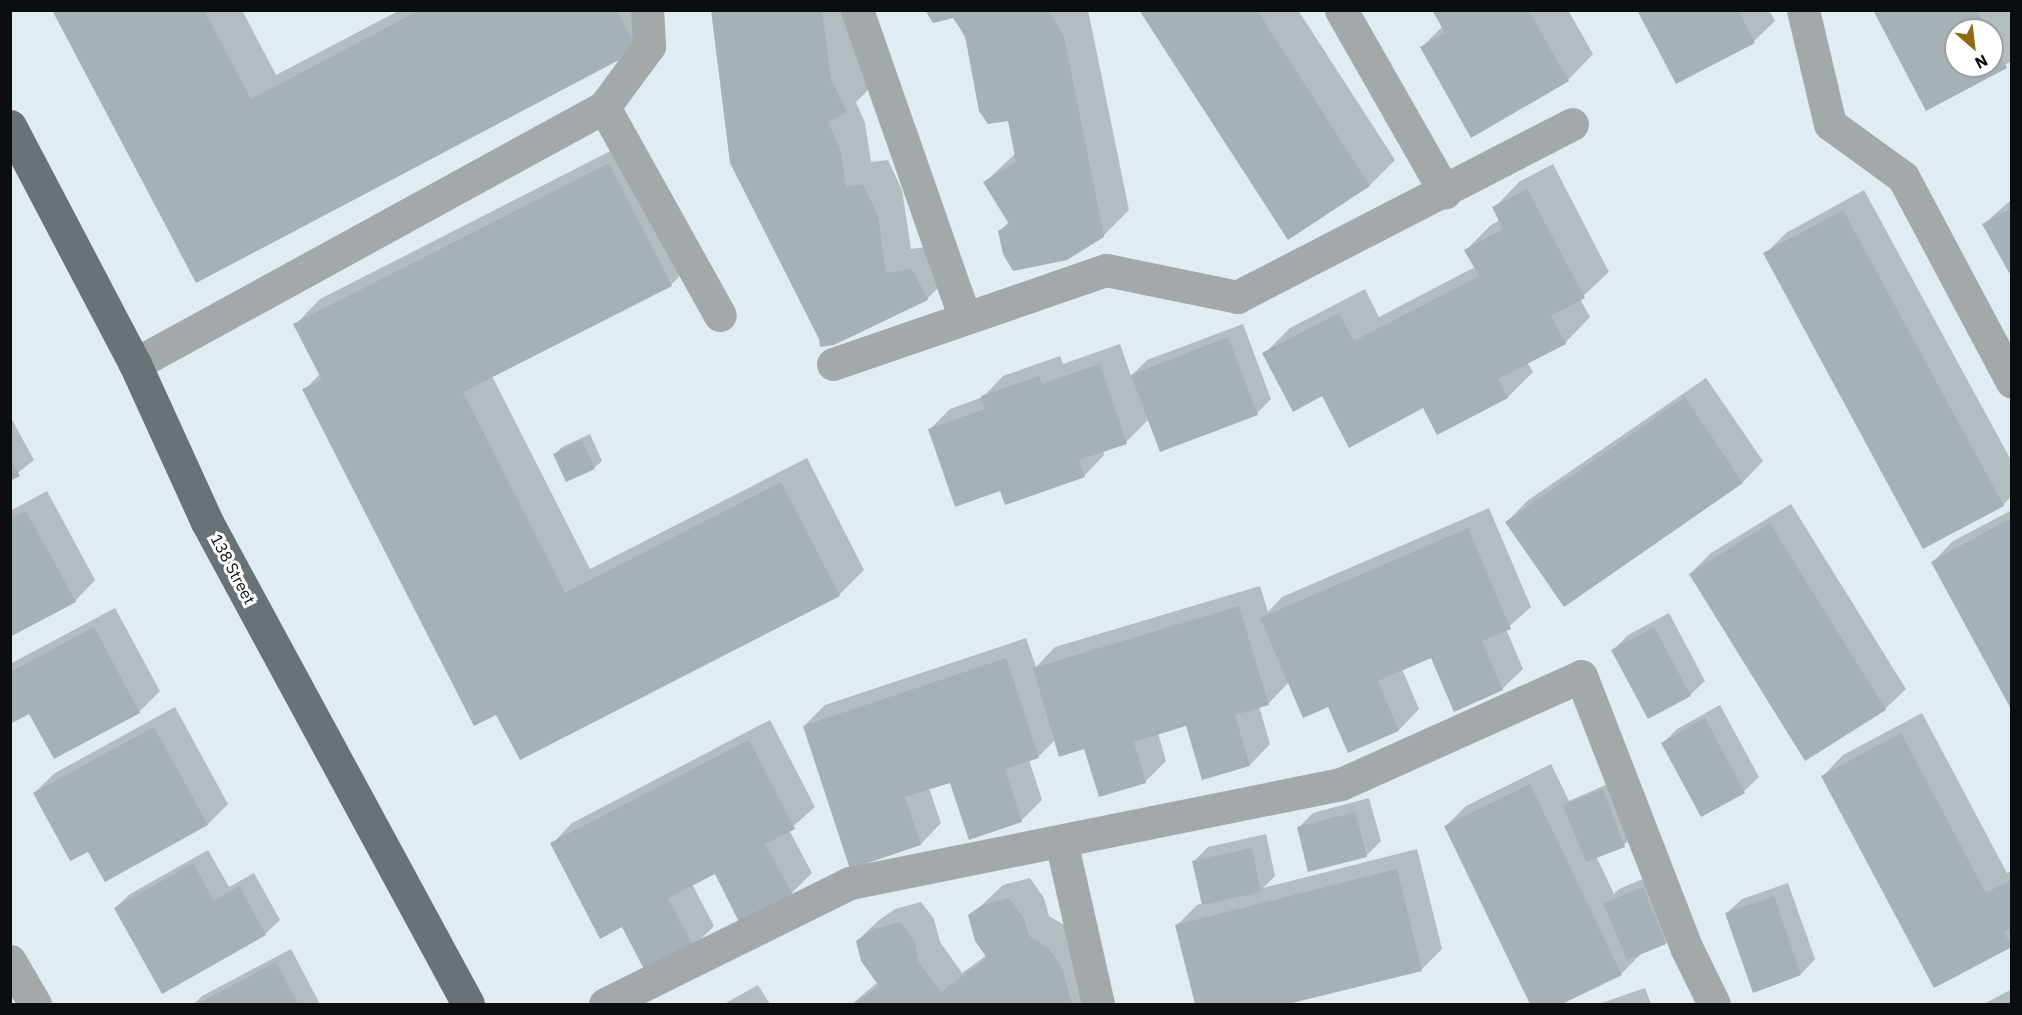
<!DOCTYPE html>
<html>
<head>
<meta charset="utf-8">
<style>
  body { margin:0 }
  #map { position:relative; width:2022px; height:1015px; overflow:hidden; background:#e0ebf2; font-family:"IBM Plex Sans",sans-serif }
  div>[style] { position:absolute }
  .shadow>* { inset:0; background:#0003 }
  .building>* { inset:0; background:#a6b0b7 }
  .minor>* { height:33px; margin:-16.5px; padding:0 16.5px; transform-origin:16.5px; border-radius:16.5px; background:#a3a8ab }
  .major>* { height:33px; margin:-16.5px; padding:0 16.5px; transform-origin:16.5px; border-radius:16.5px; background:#697277 }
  span { translate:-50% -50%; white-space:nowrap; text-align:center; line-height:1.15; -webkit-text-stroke:6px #fff; paint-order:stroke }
  .street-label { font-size:16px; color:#0a0e10 }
  .frame { position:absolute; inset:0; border:12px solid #0a0e10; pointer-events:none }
  .north { position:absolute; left:1944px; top:18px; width:60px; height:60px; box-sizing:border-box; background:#fff; border:2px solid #9d9f9f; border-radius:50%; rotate:152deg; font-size:16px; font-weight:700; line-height:24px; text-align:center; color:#0a0e10 }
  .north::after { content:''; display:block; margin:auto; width:21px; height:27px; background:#916910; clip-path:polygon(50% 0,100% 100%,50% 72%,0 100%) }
</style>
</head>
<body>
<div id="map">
  <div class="shadow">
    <i style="clip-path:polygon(54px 10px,242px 10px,276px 75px,400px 10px,655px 10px,662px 24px,197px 281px)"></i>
    <i style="clip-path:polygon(712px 10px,849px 10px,872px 86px,856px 102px,865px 123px,871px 162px,888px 160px,902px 190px,911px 249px,938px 245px,952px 274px,927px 299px,834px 343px)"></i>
    <i style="clip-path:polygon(927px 10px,1088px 10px,1129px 210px,1103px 236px,1000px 231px,1009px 222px,985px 182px,1016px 153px,1009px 119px,954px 17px)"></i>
    <i style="clip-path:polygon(1140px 10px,1298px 10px,1395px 160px,1370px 185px,1288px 238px)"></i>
    <i style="clip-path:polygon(1434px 10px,1568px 10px,1593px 54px,1568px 80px,1422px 47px,1443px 26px)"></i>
    <i style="clip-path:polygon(1638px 10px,1769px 10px,1775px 21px,1754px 41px)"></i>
    <i style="clip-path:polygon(evenodd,1875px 10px,2008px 10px,2012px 17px,2012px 61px,1927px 109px,1875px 10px,1956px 30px,1992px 30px,1992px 66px,1956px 66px,1956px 30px)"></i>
    <i style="clip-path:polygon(634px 139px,696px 259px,671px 285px,492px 376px,590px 569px,807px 458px,864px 570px,839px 595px,497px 713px,304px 390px,320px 374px,295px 325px,320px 299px)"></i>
    <i style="clip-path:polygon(1553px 164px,1609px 272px,1580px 299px,1590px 317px,1565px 343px,1527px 362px,1533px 372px,1508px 397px,1438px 433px,1424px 406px,1323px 394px,1264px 354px,1290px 328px,1365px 289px,1379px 317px,1475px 267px,1466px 250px,1491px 225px,1500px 220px,1494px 208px,1519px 182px)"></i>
    <i style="clip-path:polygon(1864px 190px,2012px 462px,2012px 496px,2003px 505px,1765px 254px,1786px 233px)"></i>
    <i style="clip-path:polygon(2012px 199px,2012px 275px,1984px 224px)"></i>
    <i style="clip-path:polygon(1243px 324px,1271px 399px,1257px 413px,1149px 419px,1126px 442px,1103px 450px,1104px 455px,1084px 476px,1001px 489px,929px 430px,950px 409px,983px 397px,1003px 376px,1060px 356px,1063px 364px,1120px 344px,1131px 376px,1147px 360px)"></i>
    <i style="clip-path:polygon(1706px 378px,1763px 461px,1743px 482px,1564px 605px,1507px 522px,1527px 501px)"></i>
    <i style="clip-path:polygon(10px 416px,34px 460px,10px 479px)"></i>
    <i style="clip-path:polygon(590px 434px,602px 461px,594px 468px,555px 454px,562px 447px)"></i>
    <i style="clip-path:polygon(47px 491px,95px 580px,75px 601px,10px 635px,10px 511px)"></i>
    <i style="clip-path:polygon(1791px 504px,1906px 689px,1885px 709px,1690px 574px,1711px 553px)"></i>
    <i style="clip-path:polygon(1489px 508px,1531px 607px,1506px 629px,1523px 669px,1502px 689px,1432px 656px,1402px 669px,1419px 709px,1399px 730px,1349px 751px,1329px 705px,1289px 682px,1268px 704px,1259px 706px,1270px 744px,1250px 765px,1187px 724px,1158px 733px,1166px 761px,1146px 781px,1100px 795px,1085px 747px,1055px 740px,1038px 757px,1029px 760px,1042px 800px,1021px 821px,951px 781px,929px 788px,941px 823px,921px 844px,804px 726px,825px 705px,1026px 638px,1036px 667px,1055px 647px,1260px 586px,1268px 612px,1282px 597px)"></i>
    <i style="clip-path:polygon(2012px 510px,2012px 708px,1933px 562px,1953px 541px)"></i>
    <i style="clip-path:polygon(115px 608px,160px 691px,139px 712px,54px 757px,30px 712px,10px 722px,10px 664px)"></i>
    <i style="clip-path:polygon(1669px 613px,1705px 681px,1690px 695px,1613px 650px,1628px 635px)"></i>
    <i style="clip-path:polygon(1720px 705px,1759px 777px,1744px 791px,1702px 815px,1663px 743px,1677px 729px)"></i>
    <i style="clip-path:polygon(175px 707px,228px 804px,208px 824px,89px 850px,34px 793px,55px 773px)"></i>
    <i style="clip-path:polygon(1922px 713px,2007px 873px,2012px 871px,2012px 945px,1935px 986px,1823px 776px,1843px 755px)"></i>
    <i style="clip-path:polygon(770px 720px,815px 807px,789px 830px,812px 873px,792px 893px,715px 872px,692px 884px,714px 926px,693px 947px,623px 925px,552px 844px,572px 823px)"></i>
    <i style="clip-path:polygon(1551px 764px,1569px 801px,1610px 783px,1631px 838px,1624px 845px,1596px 856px,1614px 894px,1619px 889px,1657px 873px,1680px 928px,1666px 943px,1643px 952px,1622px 973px,1558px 1004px,1532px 1004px,1446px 826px,1466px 806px)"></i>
    <i style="clip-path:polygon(1369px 798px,1381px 841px,1366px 856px,1298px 828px,1313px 813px)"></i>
    <i style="clip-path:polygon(1266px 834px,1275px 876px,1263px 888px,1417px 849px,1442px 949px,1422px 969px,1281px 1004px,1196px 1004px,1177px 925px,1197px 905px,1203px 903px,1194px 861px,1208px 847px)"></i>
    <i style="clip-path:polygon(208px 850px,229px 887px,254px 873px,280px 920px,265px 934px,115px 908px,130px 894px)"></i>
    <i style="clip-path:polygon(1030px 878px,1044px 898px,1049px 916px,1068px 927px,1097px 1004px,852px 1004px,878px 982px,857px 941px,878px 921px,895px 909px,921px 902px,934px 919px,940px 942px,962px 973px,987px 955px,970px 916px,1003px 885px)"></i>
    <i style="clip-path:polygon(1788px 883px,1815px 959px,1801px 974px,1727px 913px,1742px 899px)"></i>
    <i style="clip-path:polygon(291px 949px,320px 1004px,194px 1004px,202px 996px)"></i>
    <i style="clip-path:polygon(758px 985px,770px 1004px,724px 1004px)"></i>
    <i style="clip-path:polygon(1645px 988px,1651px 1004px,1599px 1004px)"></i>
    <i style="clip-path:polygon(2012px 989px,2012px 1004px,1984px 1004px)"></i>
  </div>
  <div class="building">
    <i style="clip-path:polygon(52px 10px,204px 10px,251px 99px,420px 10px,617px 10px,638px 50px,196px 283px)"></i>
    <i style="clip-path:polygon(711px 10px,822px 10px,831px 79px,847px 112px,828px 122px,840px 148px,846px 187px,863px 184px,878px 216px,886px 273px,912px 269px,928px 300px,834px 345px,820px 347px,819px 339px,730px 163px)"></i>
    <i style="clip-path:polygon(925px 10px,1048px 10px,1064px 37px,1104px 237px,1067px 260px,1013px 271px,1003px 254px,998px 231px,1009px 224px,983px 182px,1016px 162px,1008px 121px,988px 124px,979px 111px,965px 36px,953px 18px,933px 23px)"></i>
    <i style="clip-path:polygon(1139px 10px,1257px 10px,1370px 186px,1288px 240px)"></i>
    <i style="clip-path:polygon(1432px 10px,1528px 10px,1569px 81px,1471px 138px,1420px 47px,1445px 33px)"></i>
    <i style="clip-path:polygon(1637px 10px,1738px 10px,1755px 43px,1676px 84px)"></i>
    <i style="clip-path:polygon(1873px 10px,1977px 10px,1987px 30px,1956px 30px,1956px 66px,1992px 66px,1992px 39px,2007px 68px,1926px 111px)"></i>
    <i style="clip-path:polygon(609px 163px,672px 286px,463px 392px,565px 593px,781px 482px,840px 596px,520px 760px,496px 715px,474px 726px,302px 389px,322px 380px,293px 324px)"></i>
    <i style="clip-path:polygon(1527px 189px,1585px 298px,1551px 316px,1566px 344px,1498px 379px,1508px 398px,1437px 435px,1423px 408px,1349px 448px,1322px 396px,1293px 412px,1262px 353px,1339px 313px,1354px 341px,1479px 276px,1464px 250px,1503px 229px,1492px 207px)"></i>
    <i style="clip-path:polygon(2012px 208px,2012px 278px,1982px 224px)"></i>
    <i style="clip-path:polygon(1843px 210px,2004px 506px,1923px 549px,1763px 253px)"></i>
    <i style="clip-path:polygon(1228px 337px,1258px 415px,1160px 452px,1131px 375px)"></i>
    <i style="clip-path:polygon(1100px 364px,1127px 444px,1079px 460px,1085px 477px,1005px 505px,1000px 491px,955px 507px,928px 429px,985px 409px,981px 396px,1039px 376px,1042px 384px)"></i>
    <i style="clip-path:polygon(1685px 397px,1743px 483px,1564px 607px,1505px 522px)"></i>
    <i style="clip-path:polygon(582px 440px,595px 469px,566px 482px,553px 454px)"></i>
    <i style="clip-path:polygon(10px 458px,20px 476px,10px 481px)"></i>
    <i style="clip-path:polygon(26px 511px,76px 602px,10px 637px,10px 519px)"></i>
    <i style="clip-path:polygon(2011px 518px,2012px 519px,2012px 711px,1931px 562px)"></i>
    <i style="clip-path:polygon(1770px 523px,1886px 710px,1805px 761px,1689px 574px)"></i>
    <i style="clip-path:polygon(1468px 528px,1511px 629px,1482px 641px,1503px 690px,1454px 712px,1431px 658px,1378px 681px,1399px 731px,1348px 753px,1328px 707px,1303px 718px,1260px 618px)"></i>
    <i style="clip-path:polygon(1239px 606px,1269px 705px,1235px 715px,1250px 766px,1202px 780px,1186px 726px,1134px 742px,1146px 783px,1099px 797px,1084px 749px,1059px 757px,1033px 668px)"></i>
    <i style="clip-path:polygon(94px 627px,140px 713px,54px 759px,29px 714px,10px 724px,10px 672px)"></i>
    <i style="clip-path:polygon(1654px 627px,1691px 696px,1648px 719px,1611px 650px)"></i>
    <i style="clip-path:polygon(1006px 658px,1039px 758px,1005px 769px,1022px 822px,969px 840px,950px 783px,905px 797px,921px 845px,850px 869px,803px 726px)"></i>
    <i style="clip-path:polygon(1705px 718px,1745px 793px,1701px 817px,1661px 743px)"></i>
    <i style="clip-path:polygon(154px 727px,208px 825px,105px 882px,88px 852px,70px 861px,33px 793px)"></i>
    <i style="clip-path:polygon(1901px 733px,1986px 893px,2012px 879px,2012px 928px,2004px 932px,2012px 947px,1934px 988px,1821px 776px)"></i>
    <i style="clip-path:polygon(749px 740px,795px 829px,765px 844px,793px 895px,739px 922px,715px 874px,668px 898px,694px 948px,646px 973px,622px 927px,600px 939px,550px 843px)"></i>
    <i style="clip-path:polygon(1530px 784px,1622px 975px,1562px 1004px,1530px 1004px,1444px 826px)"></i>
    <i style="clip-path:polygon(1603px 789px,1625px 847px,1586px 862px,1563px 805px)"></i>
    <i style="clip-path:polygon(1355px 812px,1367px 857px,1308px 872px,1297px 827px)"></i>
    <i style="clip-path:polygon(1252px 848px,1261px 892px,1202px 905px,1192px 861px)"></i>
    <i style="clip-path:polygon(193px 863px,214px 901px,239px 886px,266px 935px,162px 994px,114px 908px)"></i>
    <i style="clip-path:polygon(1397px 869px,1422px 971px,1288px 1004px,1195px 1004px,1175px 925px)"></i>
    <i style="clip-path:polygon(1643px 887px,1666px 944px,1627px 960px,1603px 903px)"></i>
    <i style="clip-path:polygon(1774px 896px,1801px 975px,1753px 993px,1725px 913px)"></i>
    <i style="clip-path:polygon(1009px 898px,1024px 919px,1029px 936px,1048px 948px,1062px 968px,1072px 1004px,854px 1004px,879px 986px,861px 961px,856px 941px,873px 929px,901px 922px,914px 940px,919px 963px,941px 992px,987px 958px,975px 941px,968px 915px,981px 906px)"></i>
    <i style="clip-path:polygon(276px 962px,298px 1004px,197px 1004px)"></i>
  </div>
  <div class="minor">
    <i style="left:857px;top:10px;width:326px;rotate:70.7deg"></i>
    <i style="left:1341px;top:10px;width:210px;rotate:60.3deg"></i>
    <i style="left:1803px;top:10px;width:117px;rotate:76.7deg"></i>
    <i style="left:1830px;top:124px;width:90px;rotate:36deg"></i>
    <i style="left:1903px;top:177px;width:232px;rotate:62deg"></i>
    <i style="left:604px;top:107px;width:238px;rotate:60.9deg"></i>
    <i style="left:135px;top:364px;width:535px;rotate:-28.72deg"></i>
    <i style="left:604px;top:107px;width:76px;rotate:-53.6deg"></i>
    <i style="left:649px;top:46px;width:36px;rotate:-93deg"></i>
    <i style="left:833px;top:364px;width:289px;rotate:-19deg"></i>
    <i style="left:1106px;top:270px;width:134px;rotate:11.6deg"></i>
    <i style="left:1237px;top:297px;width:377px;rotate:-27.3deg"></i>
    <i style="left:1061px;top:841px;width:167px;rotate:77.2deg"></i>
    <i style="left:10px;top:961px;width:50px;rotate:59.8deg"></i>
    <i style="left:605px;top:1004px;width:273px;rotate:-26.3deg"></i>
    <i style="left:850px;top:883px;width:501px;rotate:-11.4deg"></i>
    <i style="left:1341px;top:784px;width:263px;rotate:-24.2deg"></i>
    <i style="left:1581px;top:676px;width:293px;rotate:68.8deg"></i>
    <i style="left:1687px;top:949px;width:61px;rotate:63.9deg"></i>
  </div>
  <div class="major">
    <i style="left:10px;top:126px;width:269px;rotate:62.3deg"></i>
    <i style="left:135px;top:364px;width:174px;rotate:65.5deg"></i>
    <i style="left:207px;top:522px;width:548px;rotate:61.56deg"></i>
  </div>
  <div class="street-label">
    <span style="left:233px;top:569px;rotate:62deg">138 Street</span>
  </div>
  <div class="frame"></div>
  <div class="north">N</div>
</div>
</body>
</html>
